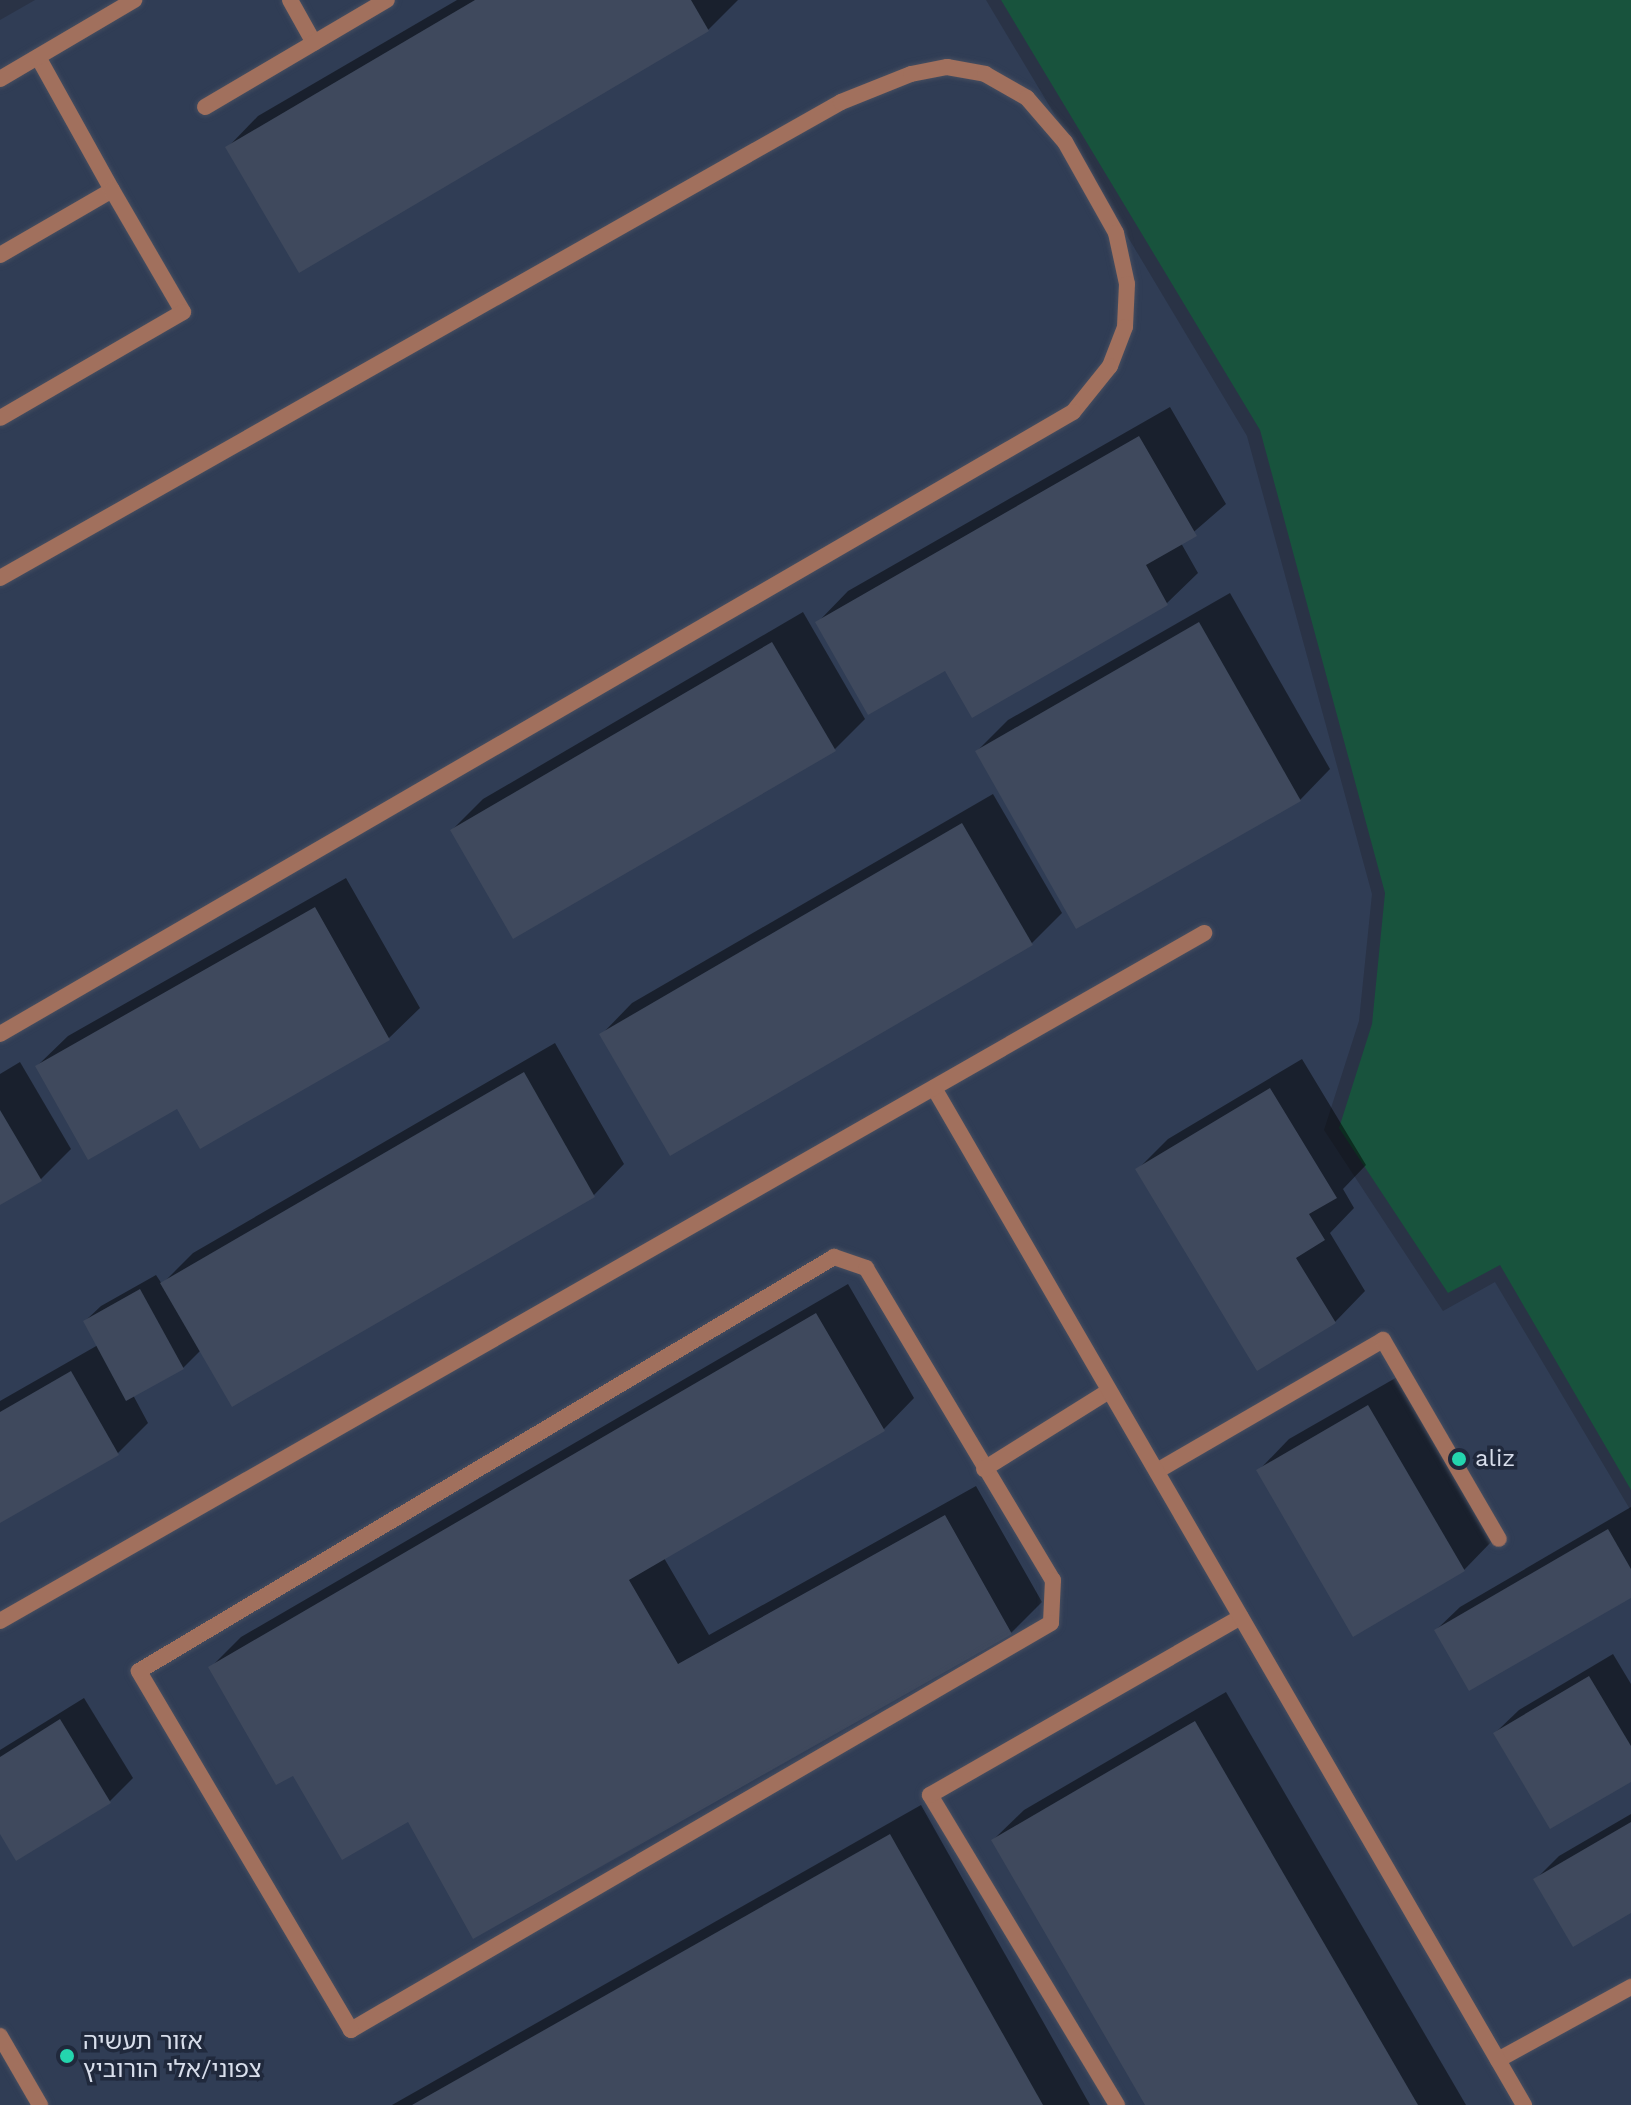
<!DOCTYPE html>
<html>
<head>
<meta charset="utf-8">
<style>
  body { margin:0 }
  #map { position:relative; width:1631px; height:2105px; overflow:hidden; background:#2a3346; font-family:"Work Sans","Noto Sans Hebrew",sans-serif }
  div>[style] { position:absolute }
  .built>* { inset:0; background:#303d55 }
  .green>* { inset:0; background:#18533d }
  .shadow>* { inset:0; background:#0007 }
  .building>* { inset:0; background:#3f495d }
  .roads { filter:drop-shadow(0 0 2px #464e60) drop-shadow(0 0 2px #464e60) }
  .service>* { height:16px; margin:-8px; padding:0 8px; transform-origin:8px; border-radius:8px; background:#a1705d }
  .minor>* { height:16px; margin:-8px; padding:0 8px; transform-origin:8px; border-radius:8px; background:#a1705d }
  .tertiary>* { height:16px; margin:-8px; padding:0 8px; transform-origin:8px; border-radius:8px; background:#a1705d }
  .dots>* { width:22px; height:22px; translate:-50% -50%; box-sizing:border-box; border:4px solid #20293c; border-radius:50% }
  span { translate:-50% -50%; white-space:nowrap; text-align:center; line-height:1.15; -webkit-text-stroke:7px #20293c; paint-order:stroke }
  .poi-label { font-size:24px; color:#d8deeb }
  .left { translate:0 -50%; text-align:left }
</style>
</head>
<body>
<div id="map">
  <div class="built">
    <i style="clip-path:polygon(35px 0,986px 0,1247px 436px,1372px 894px,1359px 1021px,1324px 1130px,1443px 1311px,1495px 1282px,1631px 1511px,1631px 2105px,0 2105px,0 20px)"></i>
  </div>
  <div class="green">
    <i style="clip-path:polygon(1001px 0,1631px 0,1631px 1490px,1500px 1265px,1448px 1293px,1339px 1128px,1372px 1024px,1385px 893px,1260px 430px)"></i>
  </div>
  <div class="shadow">
    <i style="clip-path:polygon(457px 0,738px 0,708px 30px,228px 147px,258px 116px)"></i>
    <i style="clip-path:polygon(1170px 407px,1226px 504px,1181px 543px,1198px 573px,1167px 603px,973px 715px,946px 668px,818px 622px,848px 591px)"></i>
    <i style="clip-path:polygon(1230px 593px,1330px 769px,1300px 800px,977px 751px,1008px 720px)"></i>
    <i style="clip-path:polygon(803px 612px,865px 719px,835px 749px,452px 830px,483px 799px)"></i>
    <i style="clip-path:polygon(993px 794px,1062px 913px,1031px 944px,602px 1034px,632px 1003px)"></i>
    <i style="clip-path:polygon(346px 878px,420px 1008px,389px 1038px,200px 1146px,178px 1106px,37px 1066px,68px 1036px)"></i>
    <i style="clip-path:polygon(555px 1043px,624px 1164px,594px 1195px,233px 1405px,201px 1350px,183px 1368px,133px 1395px,148px 1423px,118px 1453px,0 1521px,0 1401px,98px 1345px,85px 1321px,101px 1306px,156px 1275px,162px 1284px,193px 1253px)"></i>
    <i style="clip-path:polygon(1302px 1059px,1366px 1165px,1343px 1189px,1354px 1208px,1330px 1233px,1365px 1291px,1335px 1322px,1137px 1170px,1168px 1139px)"></i>
    <i style="clip-path:polygon(20px 1062px,71px 1149px,40px 1180px,0 1203px,0 1074px)"></i>
    <i style="clip-path:polygon(848px 1284px,914px 1398px,884px 1429px,664px 1558px,709px 1635px,976px 1486px,1042px 1602px,1011px 1633px,474px 1936px,409px 1819px,294px 1773px,210px 1668px,241px 1637px)"></i>
    <i style="clip-path:polygon(1399px 1376px,1494px 1539px,1464px 1570px,1259px 1470px,1289px 1439px)"></i>
    <i style="clip-path:polygon(1631px 1507px,1631px 1596px,1436px 1630px,1460px 1607px)"></i>
    <i style="clip-path:polygon(1613px 1654px,1631px 1684px,1631px 1779px,1495px 1733px,1519px 1710px)"></i>
    <i style="clip-path:polygon(1226px 1692px,1466px 2105px,1147px 2105px,993px 1840px,1024px 1810px)"></i>
    <i style="clip-path:polygon(84px 1698px,133px 1778px,110px 1801px,17px 1858px,0 1831px,0 1750px)"></i>
    <i style="clip-path:polygon(921px 1805px,1090px 2105px,392px 2105px)"></i>
    <i style="clip-path:polygon(1631px 1814px,1631px 1910px,1536px 1879px,1559px 1856px)"></i>
  </div>
  <div class="building">
    <i style="clip-path:polygon(475px 0,691px 0,709px 31px,299px 273px,225px 147px)"></i>
    <i style="clip-path:polygon(1139px 436px,1197px 536px,1146px 565px,1168px 605px,972px 718px,945px 671px,868px 715px,815px 622px)"></i>
    <i style="clip-path:polygon(1199px 622px,1301px 801px,1076px 929px,975px 751px)"></i>
    <i style="clip-path:polygon(772px 642px,836px 751px,513px 939px,450px 830px)"></i>
    <i style="clip-path:polygon(962px 823px,1033px 945px,670px 1156px,599px 1034px)"></i>
    <i style="clip-path:polygon(315px 907px,390px 1040px,200px 1149px,177px 1109px,88px 1160px,35px 1066px)"></i>
    <i style="clip-path:polygon(524px 1072px,595px 1197px,232px 1407px,160px 1283px)"></i>
    <i style="clip-path:polygon(1270px 1088px,1337px 1198px,1309px 1214px,1325px 1240px,1296px 1258px,1336px 1323px,1257px 1371px,1135px 1169px)"></i>
    <i style="clip-path:polygon(0 1110px,42px 1181px,0 1205px)"></i>
    <i style="clip-path:polygon(140px 1289px,184px 1369px,126px 1401px,83px 1321px)"></i>
    <i style="clip-path:polygon(816px 1313px,885px 1431px,629px 1580px,678px 1664px,945px 1515px,1012px 1634px,473px 1939px,408px 1822px,342px 1860px,293px 1776px,276px 1785px,208px 1667px)"></i>
    <i style="clip-path:polygon(71px 1371px,119px 1455px,0 1523px,0 1412px)"></i>
    <i style="clip-path:polygon(1368px 1405px,1465px 1571px,1353px 1637px,1256px 1470px)"></i>
    <i style="clip-path:polygon(1608px 1529px,1631px 1569px,1631px 1598px,1469px 1691px,1434px 1630px)"></i>
    <i style="clip-path:polygon(1589px 1676px,1631px 1746px,1631px 1782px,1550px 1829px,1493px 1733px)"></i>
    <i style="clip-path:polygon(60px 1719px,111px 1803px,16px 1861px,0 1834px,0 1757px)"></i>
    <i style="clip-path:polygon(1195px 1721px,1418px 2105px,1145px 2105px,991px 1840px)"></i>
    <i style="clip-path:polygon(1631px 1822px,1631px 1913px,1573px 1947px,1533px 1879px)"></i>
    <i style="clip-path:polygon(890px 1834px,1043px 2105px,412px 2105px)"></i>
  </div>
  <div class="roads">
    <div class="service">
      <i style="left:290px;top:0;width:49px;rotate:60.8deg"></i>
      <i style="left:38px;top:57px;width:152px;rotate:60.9deg"></i>
      <i style="left:205px;top:107px;width:211px;rotate:-30.5deg"></i>
      <i style="left:0;top:255px;width:129px;rotate:-30.1deg"></i>
      <i style="left:112px;top:190px;width:141px;rotate:59.8deg"></i>
      <i style="left:183px;top:312px;width:211px;rotate:149.9deg"></i>
      <i style="left:834px;top:1257px;width:34px;rotate:19deg"></i>
      <i style="left:866px;top:1268px;width:364px;rotate:59.1deg"></i>
      <i style="left:1053px;top:1580px;width:43px;rotate:92.7deg"></i>
      <i style="left:1051px;top:1623px;width:810px;rotate:149.83deg"></i>
      <i style="left:351px;top:2030px;width:417px;rotate:-120.6deg"></i>
      <i style="left:139px;top:1671px;width:809px;rotate:-30.78deg"></i>
      <i style="left:984px;top:1469px;width:147px;rotate:-32deg"></i>
      <i style="left:1157px;top:1471px;width:261px;rotate:-30.1deg"></i>
      <i style="left:1383px;top:1340px;width:230px;rotate:59.8deg"></i>
      <i style="left:1498px;top:2060px;width:152px;rotate:-28.8deg"></i>
      <i style="left:1117px;top:2105px;width:362px;rotate:-121.1deg"></i>
      <i style="left:930px;top:1795px;width:358px;rotate:-29.8deg"></i>
    </div>
    <div class="minor">
      <i style="left:0;top:79px;width:156px;rotate:-30.5deg"></i>
      <i style="left:0;top:578px;width:966px;rotate:-29.51deg"></i>
      <i style="left:841px;top:102px;width:75px;rotate:-21.8deg"></i>
      <i style="left:911px;top:74px;width:37px;rotate:-11deg"></i>
      <i style="left:947px;top:67px;width:39px;rotate:10deg"></i>
      <i style="left:985px;top:74px;width:48px;rotate:29.7deg"></i>
      <i style="left:1027px;top:98px;width:58px;rotate:49.2deg"></i>
      <i style="left:1065px;top:142px;width:104px;rotate:60.7deg"></i>
      <i style="left:1116px;top:233px;width:52px;rotate:77.8deg"></i>
      <i style="left:1127px;top:284px;width:43px;rotate:92.7deg"></i>
      <i style="left:1125px;top:327px;width:42px;rotate:111deg"></i>
      <i style="left:1110px;top:366px;width:59px;rotate:128.8deg"></i>
      <i style="left:1073px;top:412px;width:1240px;rotate:149.9deg"></i>
      <i style="left:934px;top:1088px;width:1176px;rotate:59.88deg"></i>
      <i style="left:0;top:1621px;width:1387px;rotate:-29.74deg"></i>
    </div>
    <div class="tertiary">
      <i style="left:0;top:2036px;width:80px;rotate:59.9deg"></i>
    </div>
  </div>
  <div class="dots">
    <i style="left:1459px;top:1459px;background:#24d5ae"></i>
    <i style="left:67px;top:2056px;background:#24d5ae"></i>
  </div>
  <div class="poi-label">
    <span class="left" style="left:1475px;top:1459px">aliz</span>
    <span class="left" style="left:83px;top:2056px">אזור תעשיה<br>צפוני/אלי הורוביץ</span>
  </div>
</div>
</body>
</html>
